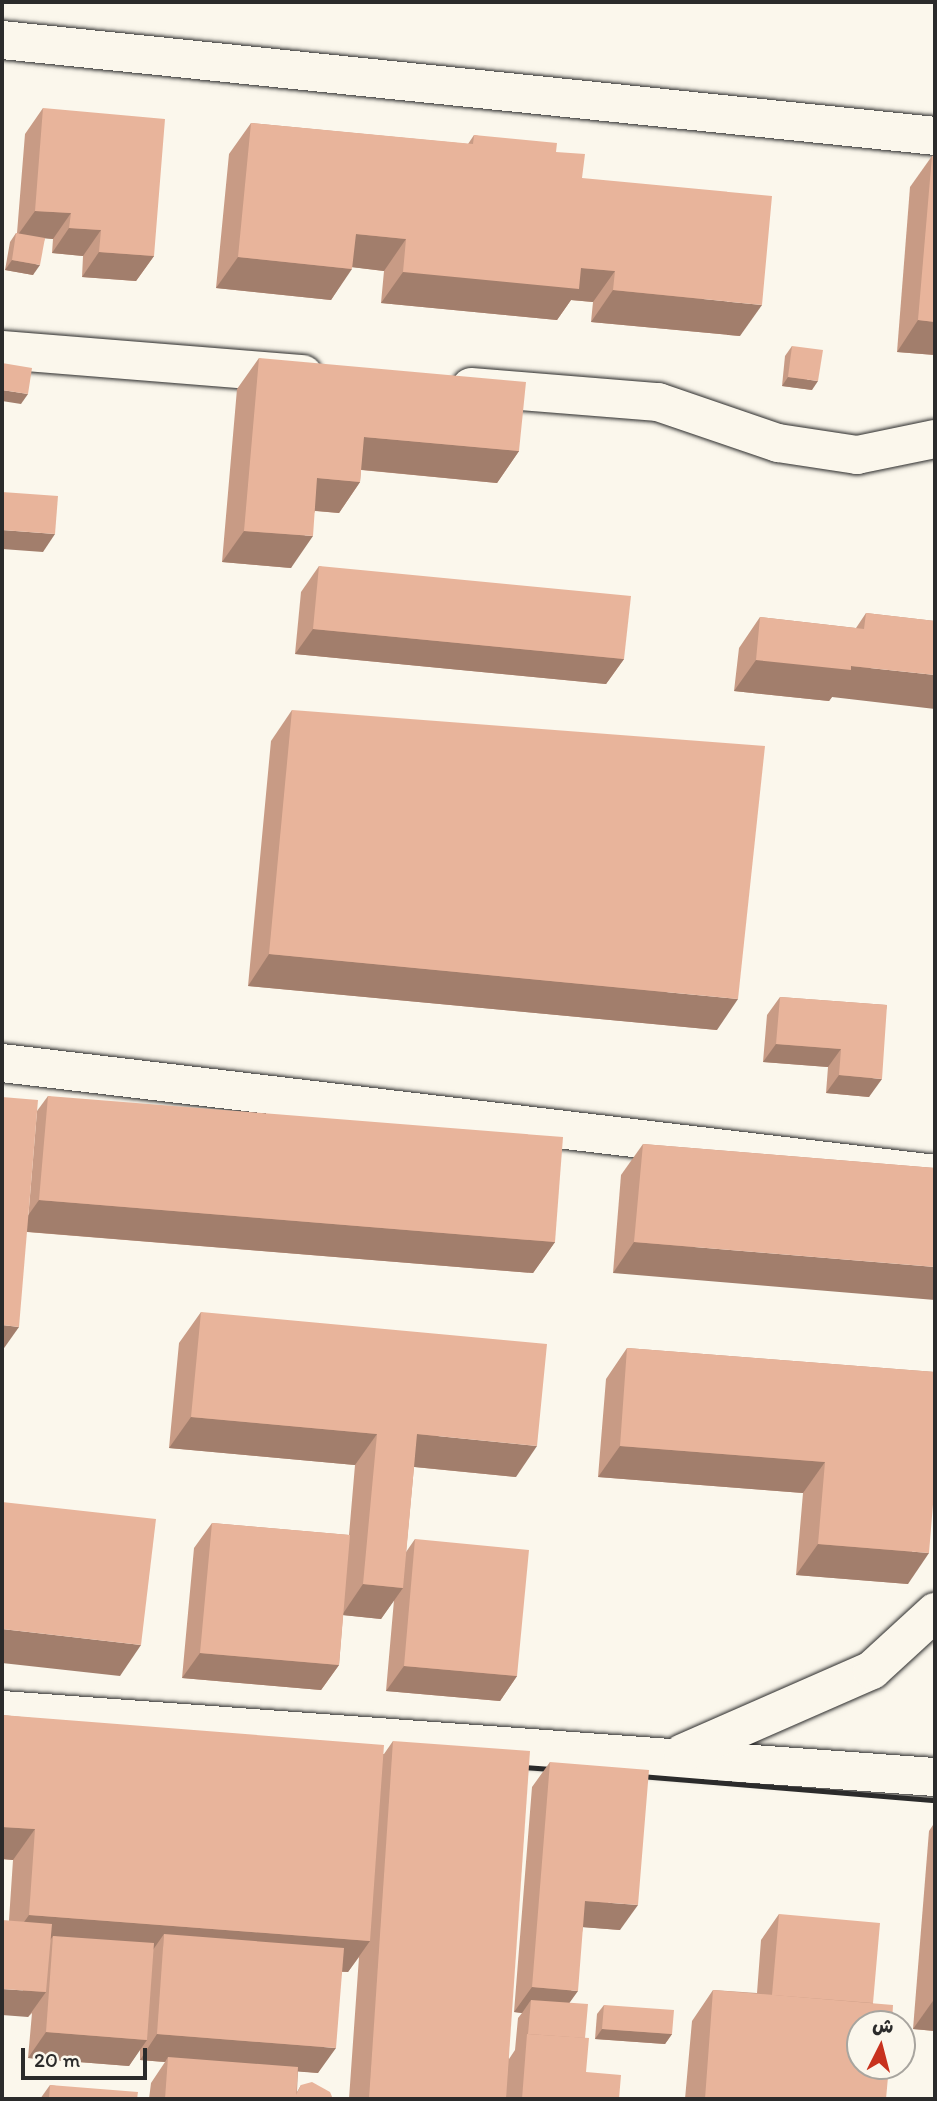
<!DOCTYPE html>
<html>
<head>
<meta charset="utf-8">
<style>
  body { margin:0 }
  #map { position:relative; width:937px; height:2101px; overflow:hidden; background:#fbf7ec; font-family:Itim,"Playpen Sans Arabic",sans-serif }
  div>[style] { position:absolute }
  .roads { filter:drop-shadow(0 0 2px #2b2b2b) drop-shadow(0 0 2px #2b2b2b) }
  .minor>* { height:38px; margin:-19px; padding:0 19px; transform-origin:19px; border-radius:19px; background:#fbf7ec }
  .rail>* { height:5px; margin:-2.5px; padding:0 2.5px; transform-origin:2.5px; border-radius:2.5px; background:#2b2b2b }
  .wall>* { inset:0; background:#c89b85 }
  .shaded-wall>* { inset:0; background:#a27e6c }
  .building>* { inset:0; background:#e8b49b }
  span { translate:-50% -50%; white-space:nowrap; text-align:center; line-height:1.15; -webkit-text-stroke:5px #fbf7ec; paint-order:stroke }
  .frame { position:absolute; inset:0; border:4px solid #2b2b2b; pointer-events:none }
  .north { position:absolute; left:846px; top:2010px; width:70px; height:70px; box-sizing:border-box; background:#fbf7ec; border:2px solid #a8a59f; border-radius:50%; rotate:6deg; font-size:19px; font-weight:700; line-height:28px; text-align:center; color:#2b2b2b }
  .north::after { content:''; display:block; margin:auto; width:24px; height:32px; background:#c8321e; clip-path:polygon(50% 0,100% 100%,50% 72%,0 100%) }
  .scale { position:absolute; left:21px; top:2048px; width:126px; height:32px; box-sizing:border-box; border:4px solid #2b2b2b; border-top:0; padding-left:9px; font-size:21px; line-height:24px; white-space:nowrap; color:#2b2b2b; -webkit-text-stroke:5px #fbf7ec; paint-order:stroke }
</style>
</head>
<body>
<div id="map">
  <div class="roads">
    <div class="minor">
      <i style="left:2px;top:40px;width:938px;rotate:5.87deg"></i>
      <i style="left:2px;top:350px;width:302px;rotate:4.6deg"></i>
      <i style="left:471px;top:387px;width:188px;rotate:4.6deg"></i>
      <i style="left:658px;top:402px;width:127px;rotate:18.9deg"></i>
      <i style="left:778px;top:443px;width:80px;rotate:8.6deg"></i>
      <i style="left:857px;top:455px;width:80px;rotate:-11.6deg"></i>
      <i style="left:2px;top:1063px;width:940px;rotate:6.78deg"></i>
      <i style="left:2px;top:1710px;width:935px;rotate:4.11deg"></i>
      <i style="left:683px;top:1753px;width:206px;rotate:-23.7deg"></i>
      <i style="left:872px;top:1670px;width:86px;rotate:-42.6deg"></i>
    </div>
  </div>
  <div class="rail">
    <i style="left:510px;top:1766px;width:55px;rotate:4.2deg"></i>
    <i style="left:628px;top:1775px;width:308px;rotate:4.7deg"></i>
  </div>
  <div class="wall">
    <i style="clip-path:polygon(43px 108px,154px 256px,136px 281px,82px 277px,83px 256px,52px 253px,53px 239px,45px 238px,33px 275px,5px 270px,10px 242px,16px 233px,17px 233px,25px 134px)"></i>
    <i style="clip-path:polygon(251px 123px,468px 144px,474px 135px,556px 152px,740px 336px,591px 322px,593px 302px,571px 300px,557px 320px,381px 303px,384px 271px,352px 267px,331px 300px,216px 288px,229px 154px)"></i>
    <i style="clip-path:polygon(935px 155px,935px 355px,897px 352px,910px 187px,932px 156px)"></i>
    <i style="clip-path:polygon(792px 346px,812px 390px,782px 386px,785px 356px)"></i>
    <i style="clip-path:polygon(259px 358px,519px 451px,497px 483px,361px 470px,360px 482px,339px 513px,315px 511px,291px 568px,222px 562px,237px 389px)"></i>
    <i style="clip-path:polygon(319px 566px,624px 659px,606px 684px,295px 654px,301px 592px)"></i>
    <i style="clip-path:polygon(866px 613px,935px 621px,832px 697px,829px 701px,734px 691px,739px 648px,760px 617px,856px 628px)"></i>
    <i style="clip-path:polygon(292px 710px,717px 1030px,248px 986px,271px 741px)"></i>
    <i style="clip-path:polygon(780px 997px,887px 1005px,869px 1097px,826px 1093px,828px 1067px,763px 1062px,767px 1015px)"></i>
    <i style="clip-path:polygon(48px 1096px,555px 1242px,533px 1273px,27px 1232px,37px 1111px)"></i>
    <i style="clip-path:polygon(643px 1144px,935px 1168px,613px 1273px,621px 1175px)"></i>
    <i style="clip-path:polygon(201px 1312px,516px 1477px,414px 1467px,406px 1552px,415px 1539px,517px 1676px,500px 1701px,386px 1691px,394px 1600px,381px 1619px,343px 1615px,339px 1665px,321px 1690px,182px 1678px,194px 1548px,212px 1523px,349px 1535px,355px 1465px,169px 1448px,179px 1343px)"></i>
    <i style="clip-path:polygon(627px 1348px,935px 1372px,908px 1584px,796px 1575px,803px 1493px,598px 1477px,606px 1379px)"></i>
    <i style="clip-path:polygon(2px 1715px,384px 1754px,393px 1741px,509px 2059px,515px 2050px,518px 2018px,522px 2013px,514px 2012px,532px 1787px,550px 1762px,620px 1930px,583px 1927px,569px 2003px,585px 2038px,586px 2072px,619px 2099px,349px 2099px,359px 1957px,348px 1972px,342px 1972px,318px 2073px,298px 2071px,297px 2092px,301px 2085px,333px 2099px,149px 2099px,151px 2083px,165px 2062px,140px 2060px,140px 2049px,129px 2066px,28px 2058px,32px 2013px,28px 2017px,9px 1920px,13px 1860px,2px 1859px)"></i>
    <i style="clip-path:polygon(935px 1822px,935px 2031px,913px 2029px,929px 1831px)"></i>
    <i style="clip-path:polygon(779px 1914px,873px 2003px,886px 2099px,685px 2099px,692px 2021px,713px 1990px,757px 1993px,761px 1940px)"></i>
    <i style="clip-path:polygon(604px 2005px,672px 2034px,665px 2044px,595px 2039px,597px 2014px)"></i>
    <i style="clip-path:polygon(50px 2085px,137px 2099px,40px 2099px)"></i>
  </div>
  <div class="shaded-wall">
    <i style="clip-path:polygon(35px 211px,71px 213px,53px 239px,17px 236px)"></i>
    <i style="clip-path:polygon(69px 228px,101px 230px,83px 256px,52px 253px)"></i>
    <i style="clip-path:polygon(356px 234px,406px 239px,384px 271px,334px 265px)"></i>
    <i style="clip-path:polygon(99px 252px,154px 256px,136px 281px,82px 277px)"></i>
    <i style="clip-path:polygon(238px 257px,352px 269px,331px 300px,216px 288px)"></i>
    <i style="clip-path:polygon(12px 260px,40px 265px,33px 275px,5px 270px)"></i>
    <i style="clip-path:polygon(581px 268px,615px 271px,593px 302px,571px 300px,557px 320px,381px 303px,403px 272px)"></i>
    <i style="clip-path:polygon(613px 290px,762px 305px,740px 336px,591px 322px)"></i>
    <i style="clip-path:polygon(918px 320px,935px 322px,935px 355px,897px 352px)"></i>
    <i style="clip-path:polygon(788px 377px,818px 381px,812px 390px,782px 386px)"></i>
    <i style="clip-path:polygon(2px 390px,28px 394px,21px 404px,2px 401px)"></i>
    <i style="clip-path:polygon(364px 437px,519px 451px,497px 483px,343px 468px)"></i>
    <i style="clip-path:polygon(317px 478px,360px 482px,339px 513px,296px 509px)"></i>
    <i style="clip-path:polygon(2px 530px,55px 534px,43px 552px,2px 549px)"></i>
    <i style="clip-path:polygon(244px 531px,313px 536px,291px 568px,222px 562px)"></i>
    <i style="clip-path:polygon(313px 629px,624px 659px,606px 684px,295px 654px)"></i>
    <i style="clip-path:polygon(756px 660px,851px 666px,935px 675px,935px 709px,832px 697px,829px 701px,734px 691px)"></i>
    <i style="clip-path:polygon(269px 954px,738px 999px,717px 1030px,248px 986px)"></i>
    <i style="clip-path:polygon(776px 1044px,841px 1049px,828px 1067px,763px 1062px)"></i>
    <i style="clip-path:polygon(839px 1075px,882px 1079px,869px 1097px,826px 1093px)"></i>
    <i style="clip-path:polygon(39px 1200px,555px 1242px,533px 1273px,17px 1231px)"></i>
    <i style="clip-path:polygon(634px 1242px,935px 1267px,935px 1300px,613px 1273px)"></i>
    <i style="clip-path:polygon(2px 1325px,19px 1327px,2px 1351px)"></i>
    <i style="clip-path:polygon(191px 1417px,377px 1434px,355px 1465px,169px 1448px)"></i>
    <i style="clip-path:polygon(417px 1434px,537px 1446px,516px 1477px,395px 1465px)"></i>
    <i style="clip-path:polygon(620px 1446px,825px 1462px,803px 1493px,598px 1477px)"></i>
    <i style="clip-path:polygon(818px 1544px,929px 1553px,908px 1584px,796px 1575px)"></i>
    <i style="clip-path:polygon(363px 1584px,403px 1588px,381px 1619px,342px 1615px)"></i>
    <i style="clip-path:polygon(2px 1629px,141px 1645px,120px 1676px,2px 1663px)"></i>
    <i style="clip-path:polygon(200px 1653px,339px 1665px,321px 1690px,182px 1678px)"></i>
    <i style="clip-path:polygon(404px 1666px,517px 1676px,500px 1701px,386px 1691px)"></i>
    <i style="clip-path:polygon(2px 1827px,35px 1829px,13px 1860px,2px 1859px)"></i>
    <i style="clip-path:polygon(585px 1901px,638px 1905px,620px 1930px,568px 1926px)"></i>
    <i style="clip-path:polygon(29px 1915px,370px 1941px,348px 1972px,163px 1958px,164px 1934px,148px 1957px,53px 1936px,44px 1949px,7px 1946px)"></i>
    <i style="clip-path:polygon(532px 1987px,578px 1991px,560px 2016px,531px 2000px,522px 2013px,514px 2012px)"></i>
    <i style="clip-path:polygon(2px 1989px,46px 1992px,28px 2017px,2px 2015px)"></i>
    <i style="clip-path:polygon(935px 1998px,935px 2031px,913px 2029px)"></i>
    <i style="clip-path:polygon(602px 2029px,672px 2034px,665px 2044px,595px 2039px)"></i>
    <i style="clip-path:polygon(46px 2032px,147px 2040px,129px 2066px,28px 2058px)"></i>
    <i style="clip-path:polygon(157px 2034px,336px 2048px,318px 2073px,168px 2062px,168px 2057px,165px 2062px,140px 2060px)"></i>
  </div>
  <div class="building">
    <i style="clip-path:polygon(43px 108px,165px 119px,154px 256px,99px 252px,101px 230px,69px 228px,71px 213px,35px 211px)"></i>
    <i style="clip-path:polygon(251px 123px,473px 144px,474px 135px,557px 143px,556px 152px,585px 154px,582px 178px,772px 196px,762px 305px,613px 290px,615px 271px,581px 268px,579px 289px,403px 272px,406px 239px,356px 234px,352px 269px,238px 257px)"></i>
    <i style="clip-path:polygon(932px 156px,935px 156px,935px 322px,918px 320px)"></i>
    <i style="clip-path:polygon(16px 233px,45px 238px,40px 265px,12px 260px)"></i>
    <i style="clip-path:polygon(792px 346px,823px 350px,818px 381px,788px 377px)"></i>
    <i style="clip-path:polygon(259px 358px,526px 382px,519px 451px,364px 437px,360px 482px,317px 478px,313px 536px,244px 531px)"></i>
    <i style="clip-path:polygon(2px 363px,32px 368px,28px 394px,2px 390px)"></i>
    <i style="clip-path:polygon(2px 492px,58px 496px,55px 534px,2px 530px)"></i>
    <i style="clip-path:polygon(319px 566px,631px 596px,624px 659px,313px 629px)"></i>
    <i style="clip-path:polygon(866px 613px,935px 621px,935px 675px,851px 666px,851px 670px,756px 660px,760px 617px,864px 629px)"></i>
    <i style="clip-path:polygon(292px 710px,765px 746px,738px 999px,269px 954px)"></i>
    <i style="clip-path:polygon(780px 997px,887px 1005px,882px 1079px,839px 1075px,841px 1049px,776px 1044px)"></i>
    <i style="clip-path:polygon(48px 1096px,563px 1137px,555px 1242px,39px 1200px)"></i>
    <i style="clip-path:polygon(2px 1097px,38px 1100px,19px 1327px,2px 1325px)"></i>
    <i style="clip-path:polygon(643px 1144px,935px 1168px,935px 1267px,634px 1242px)"></i>
    <i style="clip-path:polygon(201px 1312px,547px 1344px,537px 1446px,417px 1434px,403px 1588px,363px 1584px,377px 1434px,191px 1417px)"></i>
    <i style="clip-path:polygon(627px 1348px,935px 1372px,935px 1480px,929px 1553px,818px 1544px,825px 1462px,620px 1446px)"></i>
    <i style="clip-path:polygon(2px 1502px,156px 1519px,141px 1645px,2px 1629px)"></i>
    <i style="clip-path:polygon(212px 1523px,350px 1535px,339px 1665px,200px 1653px)"></i>
    <i style="clip-path:polygon(415px 1539px,529px 1550px,517px 1676px,404px 1666px)"></i>
    <i style="clip-path:polygon(2px 1715px,384px 1745px,370px 1941px,29px 1915px,35px 1829px,2px 1827px)"></i>
    <i style="clip-path:polygon(393px 1741px,530px 1751px,506px 2099px,369px 2099px)"></i>
    <i style="clip-path:polygon(550px 1762px,649px 1770px,638px 1905px,585px 1901px,578px 1991px,532px 1987px)"></i>
    <i style="clip-path:polygon(779px 1914px,880px 1923px,873px 2003px,772px 1995px)"></i>
    <i style="clip-path:polygon(2px 1920px,52px 1924px,46px 1992px,2px 1989px)"></i>
    <i style="clip-path:polygon(164px 1934px,344px 1948px,336px 2048px,157px 2034px)"></i>
    <i style="clip-path:polygon(53px 1936px,154px 1943px,147px 2040px,46px 2032px)"></i>
    <i style="clip-path:polygon(713px 1990px,893px 2005px,892px 2024px,860px 2024px,860px 2066px,889px 2066px,886px 2099px,705px 2099px)"></i>
    <i style="clip-path:polygon(531px 2000px,588px 2004px,585px 2038px,528px 2034px)"></i>
    <i style="clip-path:polygon(604px 2005px,674px 2010px,672px 2034px,602px 2029px)"></i>
    <i style="clip-path:polygon(527px 2034px,589px 2038px,586px 2072px,621px 2075px,619px 2099px,522px 2099px)"></i>
    <i style="clip-path:polygon(168px 2057px,298px 2067px,296px 2099px,165px 2099px)"></i>
    <i style="clip-path:polygon(312px 2082px,330px 2092px,333px 2099px,296px 2099px,296px 2095px,301px 2085px)"></i>
    <i style="clip-path:polygon(50px 2085px,138px 2092px,137px 2099px,49px 2099px)"></i>
  </div>
  <div class="frame"></div>
  <div class="north">ش</div>
  <div class="scale">20 m</div>
</div>
</body>
</html>
